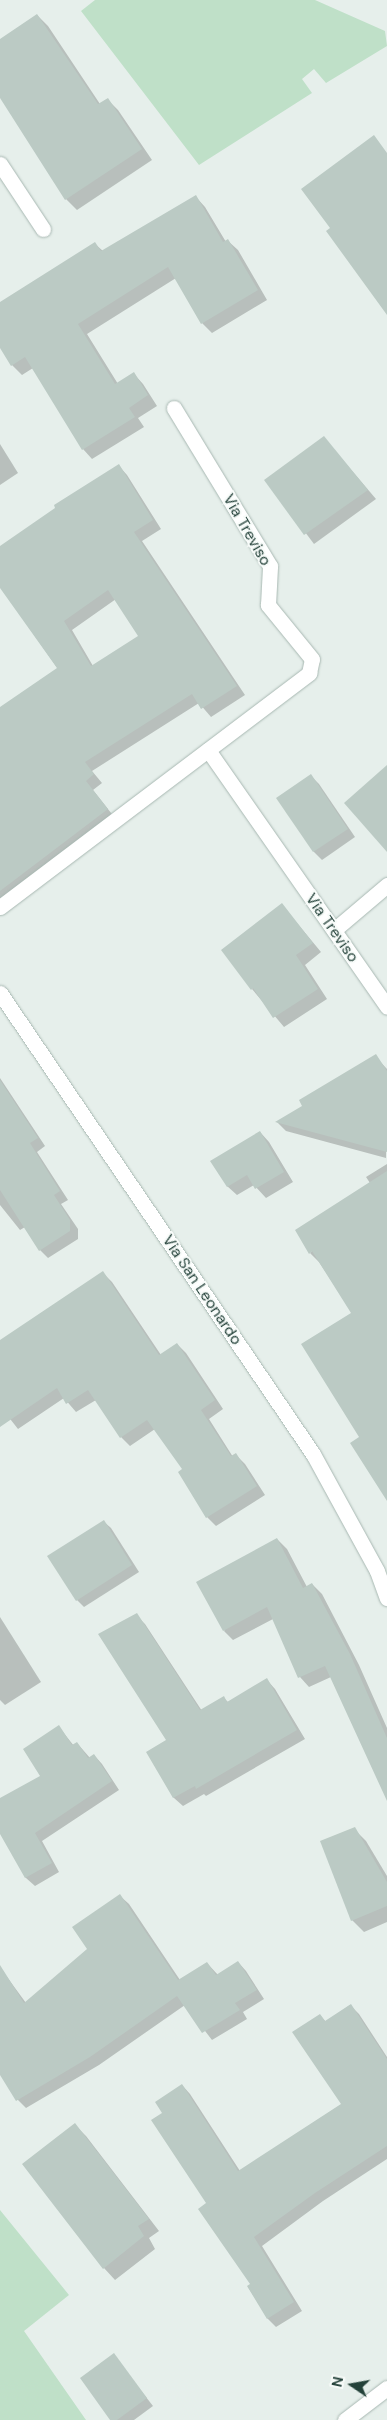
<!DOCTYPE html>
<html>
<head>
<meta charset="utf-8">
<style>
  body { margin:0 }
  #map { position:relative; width:387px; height:2420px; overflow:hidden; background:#e6efeb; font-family:"DM Sans",sans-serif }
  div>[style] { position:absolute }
  .green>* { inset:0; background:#bfe0c8 }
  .shadow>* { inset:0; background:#0003 }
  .building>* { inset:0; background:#bbcac4 }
  .roads { filter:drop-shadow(0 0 1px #a8b8b2) drop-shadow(0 0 1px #a8b8b2) }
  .lane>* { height:15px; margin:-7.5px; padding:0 7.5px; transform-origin:7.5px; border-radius:7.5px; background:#fff }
  .street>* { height:15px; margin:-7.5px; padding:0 7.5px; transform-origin:7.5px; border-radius:7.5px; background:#fff }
  .secondary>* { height:15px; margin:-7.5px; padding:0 7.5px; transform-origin:7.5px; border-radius:7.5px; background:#fff }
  span { translate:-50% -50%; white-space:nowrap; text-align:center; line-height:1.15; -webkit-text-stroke:4px #f7fbf9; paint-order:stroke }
  .street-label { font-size:16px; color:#24423a }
  .north { position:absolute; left:327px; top:2360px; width:50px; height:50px; -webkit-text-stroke:4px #f7fbf9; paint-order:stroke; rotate:282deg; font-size:14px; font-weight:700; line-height:20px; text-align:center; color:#24423a }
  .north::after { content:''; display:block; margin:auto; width:18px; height:22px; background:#24423a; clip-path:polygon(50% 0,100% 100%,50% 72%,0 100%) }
</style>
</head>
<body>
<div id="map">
  <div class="green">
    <i style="clip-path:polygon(95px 0,315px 0,385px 31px,387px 46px,326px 83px,314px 69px,302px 79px,312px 93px,199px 165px,81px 11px)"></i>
    <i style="clip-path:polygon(0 2210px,69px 2295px,24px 2331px,86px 2420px,0 2420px)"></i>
  </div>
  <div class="shadow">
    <i style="clip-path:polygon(37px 15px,48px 26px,100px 104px,107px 99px,118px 110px,152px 160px,77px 210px,66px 199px,0 96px,0 40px)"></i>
    <i style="clip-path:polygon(196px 197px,205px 207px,226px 242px,228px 241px,238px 250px,267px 300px,212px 333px,202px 323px,176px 278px,87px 334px,118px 384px,134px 374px,143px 384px,157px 406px,138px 418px,144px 427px,92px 459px,83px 449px,33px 368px,22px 375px,12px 365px,0 345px,0 303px,95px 244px,103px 251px)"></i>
    <i style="clip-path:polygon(324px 438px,376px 499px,314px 544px,266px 480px)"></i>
    <i style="clip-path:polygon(0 444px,18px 473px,0 485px)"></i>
    <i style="clip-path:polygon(evenodd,119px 466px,127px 475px,161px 529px,142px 541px,245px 695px,211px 717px,199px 703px,92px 771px,102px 783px,93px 790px,115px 818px,0 904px,0 708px,58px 669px,0 586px,0 548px,119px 466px,116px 599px,140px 636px,93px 666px,72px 630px,116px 599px)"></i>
    <i style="clip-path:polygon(311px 776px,319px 784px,355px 837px,322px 860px,314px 852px,278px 799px)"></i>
    <i style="clip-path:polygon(282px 905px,321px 952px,305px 965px,327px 999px,284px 1027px,252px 989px)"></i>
    <i style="clip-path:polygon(375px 1056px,387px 1069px,386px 1158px,286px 1131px,277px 1122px,304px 1106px)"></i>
    <i style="clip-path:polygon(0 1078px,45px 1146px,37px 1152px,68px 1200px,61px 1204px,78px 1229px,78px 1239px,48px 1258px,40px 1250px,25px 1227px,20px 1230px,0 1205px)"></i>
    <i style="clip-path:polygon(260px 1132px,269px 1142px,293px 1182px,266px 1198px,254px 1185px,237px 1195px,227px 1186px)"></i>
    <i style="clip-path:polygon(387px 1164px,387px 1475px,360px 1437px,353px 1313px,319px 1262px,310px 1253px,370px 1183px,366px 1177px)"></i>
    <i style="clip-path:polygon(103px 1273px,112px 1282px,161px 1355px,177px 1344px,186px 1353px,223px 1409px,209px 1419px,233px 1457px,236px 1455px,245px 1464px,265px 1495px,216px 1526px,207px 1517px,184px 1470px,155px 1429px,130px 1446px,121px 1437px,96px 1400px,76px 1412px,64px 1398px,18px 1429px,0 1406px,0 1342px)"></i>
    <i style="clip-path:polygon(103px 1521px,111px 1528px,139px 1572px,84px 1607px,77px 1600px)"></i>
    <i style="clip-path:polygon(277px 1539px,287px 1549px,307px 1587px,312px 1584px,322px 1594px,359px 1665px,387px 1728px,387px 1798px,331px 1677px,309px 1687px,300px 1677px,273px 1619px,233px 1640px,224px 1631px)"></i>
    <i style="clip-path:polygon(136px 1615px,145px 1624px,202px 1711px,224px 1698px,229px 1703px,267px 1680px,275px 1689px,305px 1739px,206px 1796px,204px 1794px,183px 1806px,174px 1798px,148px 1753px,168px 1741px)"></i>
    <i style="clip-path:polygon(0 1617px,41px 1682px,5px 1705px,0 1700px)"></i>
    <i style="clip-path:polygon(59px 1727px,74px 1746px,77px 1743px,90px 1758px,94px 1755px,102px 1764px,119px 1790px,42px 1841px,59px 1872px,35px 1886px,26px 1878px,0 1831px,0 1799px,42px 1776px)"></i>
    <i style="clip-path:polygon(354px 1829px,366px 1841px,387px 1876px,387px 1922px,364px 1932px,352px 1920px)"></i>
    <i style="clip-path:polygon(120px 1896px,129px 1904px,180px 1980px,207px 1963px,218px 1975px,238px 1962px,246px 1971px,264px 1999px,243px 2012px,247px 2019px,212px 2040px,185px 2005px,99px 2065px,26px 2108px,18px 2100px,0 2067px,0 1981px,7px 1977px,26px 2003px,88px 1949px)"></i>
    <i style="clip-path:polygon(350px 2005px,359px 2014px,387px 2057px,387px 2159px,323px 2201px,262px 2246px,302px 2311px,276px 2327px,268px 2319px,248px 2287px,252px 2285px,207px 2204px,164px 2113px,182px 2085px,190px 2094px,240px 2171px,342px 2104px,320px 2015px,326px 2022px)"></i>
    <i style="clip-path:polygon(75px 2125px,86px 2136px,159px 2231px,149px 2238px,155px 2249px,115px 2280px,104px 2268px)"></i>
    <i style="clip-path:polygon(113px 2355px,153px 2406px,134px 2420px,112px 2420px)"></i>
  </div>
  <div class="building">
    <i style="clip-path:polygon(37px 14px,98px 104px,108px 98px,142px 149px,65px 200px,0 98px,0 39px)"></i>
    <i style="clip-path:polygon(374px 135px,387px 153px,387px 315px,326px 231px,330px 228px,301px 189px)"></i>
    <i style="clip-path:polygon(196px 195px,223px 242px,228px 239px,258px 290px,201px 324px,168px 267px,78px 324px,115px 384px,134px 372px,148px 395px,129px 408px,135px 417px,82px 450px,25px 357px,11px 366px,0 348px,0 302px,95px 242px,101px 251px)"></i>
    <i style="clip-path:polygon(324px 436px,368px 490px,304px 535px,264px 480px)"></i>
    <i style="clip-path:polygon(evenodd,119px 464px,153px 520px,134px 532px,237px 686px,201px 709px,192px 694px,85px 762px,94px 774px,86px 781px,108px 809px,0 891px,0 707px,57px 668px,0 588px,0 546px,55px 508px,54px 505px,119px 464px,108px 590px,138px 636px,91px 666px,64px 621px,108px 590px)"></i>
    <i style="clip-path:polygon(387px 765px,387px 852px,344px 803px)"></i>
    <i style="clip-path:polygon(311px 774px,348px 829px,313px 852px,276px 798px)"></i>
    <i style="clip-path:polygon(282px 903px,313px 943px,296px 955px,318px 989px,273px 1018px,253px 988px,251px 990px,221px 950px)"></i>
    <i style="clip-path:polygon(376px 1054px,387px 1071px,387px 1152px,275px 1122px,302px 1106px,299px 1100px)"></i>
    <i style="clip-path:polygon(0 1080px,38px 1138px,30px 1143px,60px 1191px,54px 1195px,70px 1220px,70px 1231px,39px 1251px,0 1190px)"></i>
    <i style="clip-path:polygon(260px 1131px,284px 1172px,255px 1189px,247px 1175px,227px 1187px,210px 1161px)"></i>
    <i style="clip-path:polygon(387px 1171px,387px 1501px,350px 1443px,359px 1437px,301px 1344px,351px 1313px,312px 1251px,309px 1254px,295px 1230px)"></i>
    <i style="clip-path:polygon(103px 1271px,159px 1355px,177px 1343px,215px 1400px,201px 1410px,231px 1456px,236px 1453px,257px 1486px,206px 1518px,178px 1472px,182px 1469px,147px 1420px,120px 1438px,88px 1390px,66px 1404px,57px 1388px,0 1427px,0 1340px)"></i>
    <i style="clip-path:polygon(104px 1520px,132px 1565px,76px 1601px,47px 1556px)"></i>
    <i style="clip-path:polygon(277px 1538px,303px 1588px,312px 1583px,350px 1654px,387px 1738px,387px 1801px,325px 1666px,298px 1678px,267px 1607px,223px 1631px,196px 1582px)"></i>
    <i style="clip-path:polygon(137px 1613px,200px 1710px,224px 1696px,227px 1702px,267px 1678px,297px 1730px,196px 1789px,195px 1786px,173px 1798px,146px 1752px,166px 1740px,98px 1634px)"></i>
    <i style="clip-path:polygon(59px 1725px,72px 1745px,77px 1742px,88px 1758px,94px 1754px,112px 1781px,35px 1833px,52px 1863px,25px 1878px,0 1834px,0 1798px,40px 1776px,23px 1749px)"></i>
    <i style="clip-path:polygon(355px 1827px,387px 1882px,387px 1906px,351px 1921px,320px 1841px)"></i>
    <i style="clip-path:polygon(120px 1894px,178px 1980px,207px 1962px,216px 1975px,238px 1961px,257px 1990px,235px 2003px,240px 2010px,202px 2033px,177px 1996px,90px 2057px,16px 2101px,0 2075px,0 1965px,24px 2003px,87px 1949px,72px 1927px)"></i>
    <i style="clip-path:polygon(351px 2004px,387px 2059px,387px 2146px,315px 2193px,254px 2237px,294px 2302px,267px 2319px,247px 2286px,250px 2284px,198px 2209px,206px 2203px,151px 2120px,162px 2113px,155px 2102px,182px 2084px,238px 2171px,341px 2104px,292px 2032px,320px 2014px,325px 2021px)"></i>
    <i style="clip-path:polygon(75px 2123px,149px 2219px,138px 2226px,144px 2236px,103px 2269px,22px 2164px)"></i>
    <i style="clip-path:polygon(114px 2353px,147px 2398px,117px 2420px,110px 2420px,80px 2378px)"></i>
  </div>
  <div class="roads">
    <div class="lane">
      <i style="left:334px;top:930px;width:70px;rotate:-40.3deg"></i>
    </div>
    <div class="street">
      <i style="left:0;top:164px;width:78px;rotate:56.5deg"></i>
      <i style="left:208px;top:750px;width:313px;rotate:55.1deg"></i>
      <i style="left:0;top:907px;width:388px;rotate:-37.1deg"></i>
      <i style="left:309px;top:673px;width:14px;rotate:-78deg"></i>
      <i style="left:312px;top:659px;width:70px;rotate:-129.2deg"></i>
      <i style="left:268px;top:605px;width:39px;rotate:-87deg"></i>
      <i style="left:270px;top:566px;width:185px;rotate:-121.3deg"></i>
      <i style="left:345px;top:2420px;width:53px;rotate:-37.3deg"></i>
    </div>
    <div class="secondary">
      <i style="left:0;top:993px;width:557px;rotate:55.83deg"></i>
      <i style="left:313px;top:1454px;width:133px;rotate:61.3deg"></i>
      <i style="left:377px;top:1571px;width:29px;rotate:70deg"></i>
    </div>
  </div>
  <div class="street-label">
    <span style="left:247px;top:530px;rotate:60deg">Via Treviso</span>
    <span style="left:332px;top:928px;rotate:55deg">Via Treviso</span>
    <span style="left:202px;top:1290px;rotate:56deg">Via San Leonardo</span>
  </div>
  <div class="north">N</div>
</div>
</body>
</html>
